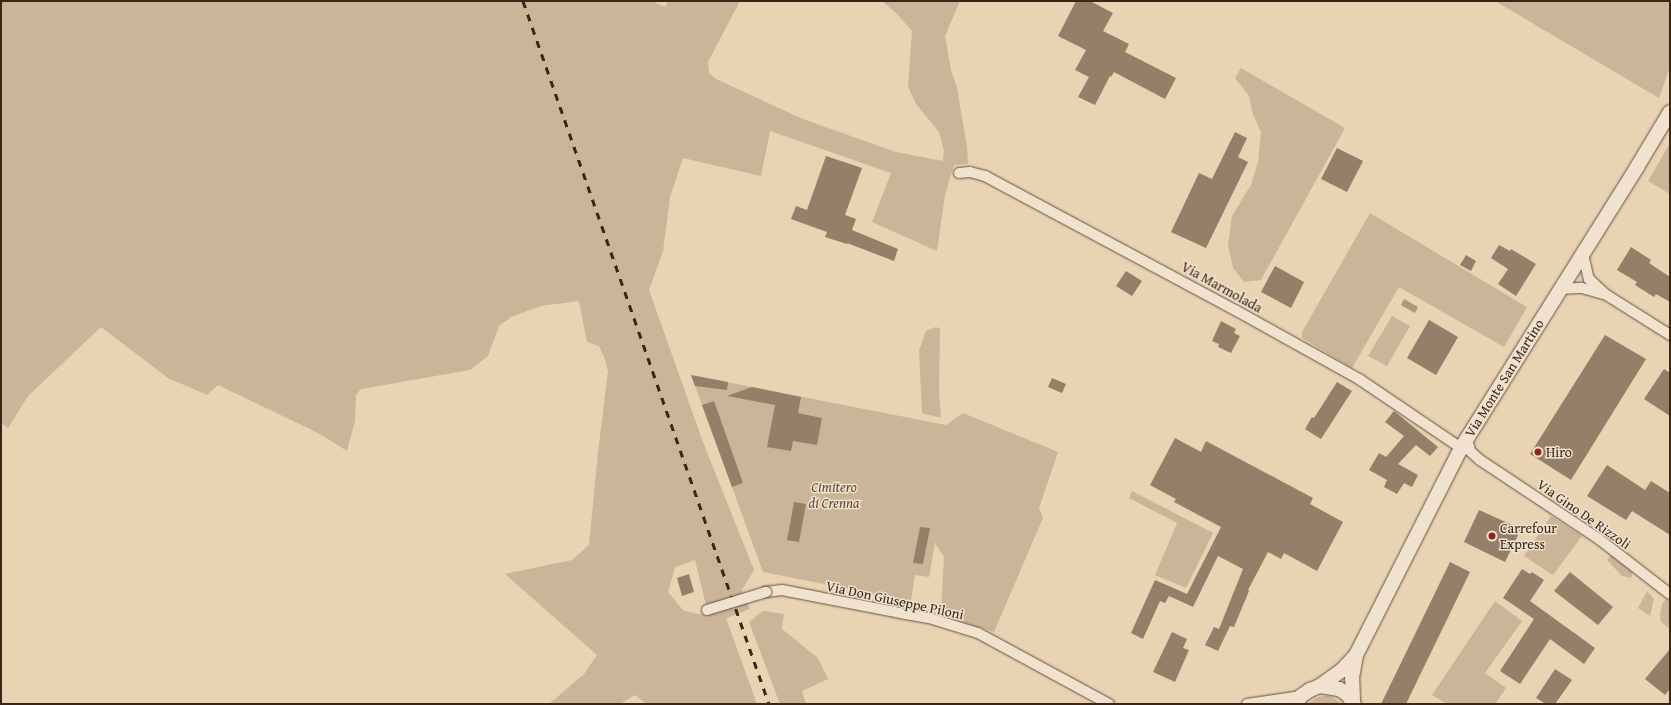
<!DOCTYPE html>
<html>
<head>
<meta charset="utf-8">
<style>
  body { margin:0 }
  #map { position:relative; width:1671px; height:705px; overflow:hidden; background:#e8d3b3; font-family:"Gentium Book Plus",serif }
  div>[style] { position:absolute }
  .green>* { inset:0; background:#cab598 }
  .water>* { inset:0; background:#ad987e }
  .building>* { inset:0; background:#947f68 }
  .roads { filter:drop-shadow(0 0 1px #66503d) drop-shadow(0 0 1px #66503d) }
  .street>* { height:10px; margin:-5px; padding:0 5px; transform-origin:5px; border-radius:5px; background:#f0e2ce }
  .secondary>* { height:14px; margin:-7px; padding:0 7px; transform-origin:7px; border-radius:7px; background:#f0e2ce }
  .rail>* { height:3px; margin-top:-1.5px; transform-origin:0; background:repeating-linear-gradient(90deg,#3a2516 0 7px,transparent 0 14px) }
  .bridges { filter:drop-shadow(0 0 1px #66503d) drop-shadow(0 0 1px #66503d) }
  .street-bridge>* { height:10px; margin:-5px; padding:0 5px; transform-origin:5px; border-radius:5px; background:#f0e2ce }
  .dots>* { width:11px; height:11px; translate:-50% -50%; box-sizing:border-box; border:2px solid #f0e2ce; border-radius:50% }
  span { translate:-50% -50%; white-space:nowrap; text-align:center; line-height:1.15; -webkit-text-stroke:3px #f0e2ce; paint-order:stroke }
  .street-label { font-size:14px; color:#3a2516 }
  .poi-label { font-size:14px; color:#3a2516 }
  .left { translate:0 -50%; text-align:left }
  .park-label { font-size:14px; color:#5e4936; font-style:italic }
  .frame { position:absolute; inset:0; border:2px solid #3a2516; pointer-events:none }
</style>
</head>
<body>
<div id="map">
  <div class="green">
    <i style="clip-path:polygon(evenodd,1px 1px,652px 1px,665px 7px,668px 1px,740px 1px,708px 62px,709px 73px,716px 79px,803px 119px,896px 152px,943px 161px,944px 151px,939px 132px,916px 104px,908px 87px,912px 31px,897px 14px,882px 1px,960px 1px,945px 36px,951px 70px,957px 88px,967px 147px,968px 164px,954px 165px,945px 195px,937px 251px,872px 222px,891px 173px,770px 131px,761px 176px,683px 158px,670px 197px,663px 251px,649px 290px,703px 442px,754px 570px,742px 590px,750px 609px,726px 618px,757px 704px,646px 704px,635px 695px,620px 704px,549px 704px,584px 674px,597px 655px,505px 574px,572px 560px,589px 545px,598px 452px,608px 371px,605px 359px,599px 346px,587px 342px,579px 301px,541px 306px,511px 317px,499px 326px,488px 356px,470px 370px,361px 389px,356px 395px,355px 421px,347px 451px,320px 434px,218px 385px,207px 395px,168px 378px,101px 327px,28px 396px,8px 428px,1px 423px,1px 1px,695px 560px,708px 614px,697px 614px,683px 610px,668px 592px,675px 567px,695px 560px)"></i>
    <i style="clip-path:polygon(1495px 1px,1670px 1px,1670px 67px,1659px 98px)"></i>
    <i style="clip-path:polygon(1241px 68px,1345px 128px,1261px 280px,1244px 282px,1233px 268px,1228px 245px,1232px 216px,1251px 185px,1258px 162px,1261px 132px,1253px 115px,1249px 96px,1235px 78px)"></i>
    <i style="clip-path:polygon(1670px 143px,1670px 194px,1648px 181px)"></i>
    <i style="clip-path:polygon(1370px 213px,1527px 307px,1504px 347px,1399px 287px,1352px 368px,1302px 338px,1302px 332px)"></i>
    <i style="clip-path:polygon(1392px 316px,1410px 326px,1387px 366px,1368px 356px)"></i>
    <i style="clip-path:polygon(936px 327px,940px 329px,939px 391px,941px 418px,922px 413px,919px 351px,925px 333px,928px 330px)"></i>
    <i style="clip-path:polygon(691px 375px,946px 425px,963px 413px,1058px 452px,1039px 508px,1043px 518px,994px 632px,941px 615px,944px 557px,935px 543px,929px 577px,915px 575px,911px 601px,763px 572px)"></i>
    <i style="clip-path:polygon(1132px 491px,1213px 533px,1186px 588px,1155px 575px,1177px 523px,1129px 498px)"></i>
    <i style="clip-path:polygon(1551px 516px,1582px 536px,1553px 575px,1524px 556px)"></i>
    <i style="clip-path:polygon(1612px 554px,1633px 572px,1631px 578px,1622px 576px,1607px 560px)"></i>
    <i style="clip-path:polygon(1647px 591px,1654px 599px,1650px 616px,1638px 608px)"></i>
    <i style="clip-path:polygon(1667px 598px,1670px 601px,1670px 629px,1661px 622px,1660px 614px,1662px 604px)"></i>
    <i style="clip-path:polygon(1495px 601px,1522px 621px,1485px 673px,1506px 688px,1495px 704px,1447px 704px,1432px 695px)"></i>
    <i style="clip-path:polygon(763px 611px,784px 614px,782px 629px,818px 658px,828px 679px,802px 691px,806px 704px,780px 704px,749px 622px)"></i>
    <i style="clip-path:polygon(1323px 696px,1331px 696px,1342px 704px,1308px 704px,1316px 698px)"></i>
  </div>
  <div class="water">
    <i style="clip-path:polygon(1404px 299px,1418px 307px,1415px 313px,1401px 305px)"></i>
  </div>
  <div class="building">
    <i style="clip-path:polygon(1076px 1px,1090px 1px,1113px 13px,1103px 31px,1129px 44px,1125px 52px,1176px 78px,1165px 99px,1114px 72px,1111px 77px,1110px 76px,1095px 105px,1078px 97px,1089px 77px,1075px 70px,1086px 50px,1058px 36px)"></i>
    <i style="clip-path:polygon(1235px 132px,1247px 138px,1238px 157px,1248px 162px,1206px 248px,1171px 232px,1199px 173px,1212px 179px)"></i>
    <i style="clip-path:polygon(1337px 148px,1363px 161px,1347px 192px,1321px 179px)"></i>
    <i style="clip-path:polygon(826px 156px,862px 168px,845px 215px,856px 219px,852px 230px,898px 249px,894px 261px,847px 243px,847px 244px,825px 237px,827px 232px,791px 219px,796px 206px,807px 210px)"></i>
    <i style="clip-path:polygon(1499px 245px,1510px 251px,1511px 249px,1536px 264px,1516px 296px,1498px 284px,1508px 269px,1491px 258px)"></i>
    <i style="clip-path:polygon(1631px 247px,1651px 260px,1649px 263px,1670px 277px,1670px 302px,1656px 294px,1654px 297px,1635px 285px,1637px 282px,1617px 270px)"></i>
    <i style="clip-path:polygon(1466px 255px,1476px 261px,1471px 271px,1460px 265px)"></i>
    <i style="clip-path:polygon(1275px 266px,1304px 282px,1291px 308px,1261px 292px)"></i>
    <i style="clip-path:polygon(1126px 271px,1142px 281px,1132px 296px,1116px 286px)"></i>
    <i style="clip-path:polygon(1429px 320px,1458px 337px,1436px 375px,1407px 358px)"></i>
    <i style="clip-path:polygon(1221px 321px,1236px 329px,1234px 333px,1240px 336px,1231px 353px,1218px 347px,1219px 344px,1212px 341px)"></i>
    <i style="clip-path:polygon(1605px 335px,1646px 359px,1571px 480px,1530px 454px)"></i>
    <i style="clip-path:polygon(1664px 369px,1670px 373px,1670px 416px,1644px 399px)"></i>
    <i style="clip-path:polygon(691px 375px,728px 382px,727px 390px,695px 386px)"></i>
    <i style="clip-path:polygon(1052px 378px,1066px 384px,1062px 393px,1048px 387px)"></i>
    <i style="clip-path:polygon(1337px 382px,1352px 391px,1321px 439px,1305px 429px,1312px 417px,1314px 418px)"></i>
    <i style="clip-path:polygon(752px 387px,801px 397px,798px 413px,822px 418px,817px 445px,793px 441px,791px 451px,767px 447px,775px 405px,727px 396px)"></i>
    <i style="clip-path:polygon(714px 401px,743px 483px,732px 487px,702px 405px)"></i>
    <i style="clip-path:polygon(1394px 411px,1438px 447px,1430px 456px,1416px 445px,1398px 464px,1418px 475px,1412px 487px,1404px 483px,1397px 494px,1384px 487px,1387px 480px,1369px 470px,1379px 453px,1386px 457px,1404px 436px,1385px 422px)"></i>
    <i style="clip-path:polygon(1175px 438px,1201px 452px,1206px 441px,1313px 498px,1310px 504px,1343px 522px,1317px 571px,1284px 553px,1281px 559px,1268px 552px,1248px 590px,1249px 591px,1234px 627px,1230px 626px,1218px 651px,1205px 645px,1214px 627px,1219px 629px,1243px 569px,1218px 556px,1193px 607px,1169px 596px,1165px 603px,1160px 601px,1143px 639px,1131px 633px,1155px 580px,1187px 594px,1221px 527px,1174px 502px,1176px 499px,1150px 485px)"></i>
    <i style="clip-path:polygon(1607px 465px,1645px 490px,1651px 481px,1670px 493px,1670px 535px,1632px 511px,1626px 520px,1587px 496px)"></i>
    <i style="clip-path:polygon(794px 502px,806px 504px,799px 542px,787px 540px)"></i>
    <i style="clip-path:polygon(1479px 510px,1521px 529px,1505px 562px,1464px 542px)"></i>
    <i style="clip-path:polygon(920px 527px,930px 528px,923px 564px,913px 563px)"></i>
    <i style="clip-path:polygon(1450px 562px,1470px 572px,1406px 704px,1381px 704px)"></i>
    <i style="clip-path:polygon(1522px 569px,1530px 574px,1532px 572px,1544px 580px,1530px 601px,1595px 648px,1584px 664px,1550px 639px,1520px 684px,1500px 671px,1534px 619px,1503px 598px)"></i>
    <i style="clip-path:polygon(1570px 572px,1613px 607px,1598px 625px,1554px 591px)"></i>
    <i style="clip-path:polygon(689px 574px,694px 592px,682px 596px,677px 578px)"></i>
    <i style="clip-path:polygon(1172px 632px,1187px 639px,1183px 648px,1189px 650px,1175px 682px,1153px 672px)"></i>
    <i style="clip-path:polygon(1670px 649px,1670px 689px,1665px 695px,1645px 679px)"></i>
    <i style="clip-path:polygon(1555px 669px,1572px 680px,1555px 704px,1546px 704px,1536px 698px)"></i>
  </div>
  <div class="roads">
    <div class="street">
      <i style="left:959px;top:173px;width:11px;rotate:-5deg"></i>
      <i style="left:970px;top:172px;width:16px;rotate:15deg"></i>
      <i style="left:985px;top:176px;width:286px;rotate:28.2deg"></i>
      <i style="left:1237px;top:311px;width:140px;rotate:29.1deg"></i>
      <i style="left:1359px;top:379px;width:123px;rotate:34.1deg"></i>
      <i style="left:1583px;top:254px;width:26px;rotate:77deg"></i>
      <i style="left:1589px;top:279px;width:22px;rotate:43deg"></i>
      <i style="left:1605px;top:294px;width:77px;rotate:32.2deg"></i>
      <i style="left:1560px;top:289px;width:22px;rotate:-3deg"></i>
      <i style="left:1582px;top:288px;width:22px;rotate:16deg"></i>
      <i style="left:1467px;top:438px;width:13px;rotate:77deg"></i>
      <i style="left:1470px;top:451px;width:13px;rotate:42deg"></i>
      <i style="left:1480px;top:460px;width:143px;rotate:33.6deg"></i>
      <i style="left:1599px;top:539px;width:90px;rotate:37.8deg"></i>
      <i style="left:766px;top:592px;width:16px;rotate:-7deg"></i>
      <i style="left:782px;top:590px;width:120px;rotate:11deg"></i>
      <i style="left:900px;top:613px;width:29px;rotate:10deg"></i>
      <i style="left:929px;top:618px;width:51px;rotate:17deg"></i>
      <i style="left:978px;top:633px;width:149px;rotate:28.5deg"></i>
      <i style="left:1247px;top:704px;width:55px;rotate:-8.4deg"></i>
    </div>
    <div class="secondary">
      <i style="left:1320px;top:686px;width:26px;rotate:-36deg"></i>
      <i style="left:1341px;top:671px;width:22px;rotate:-47deg"></i>
      <i style="left:1356px;top:655px;width:232px;rotate:-63.1deg"></i>
      <i style="left:1461px;top:448px;width:332px;rotate:-57.9deg"></i>
      <i style="left:1637px;top:167px;width:64px;rotate:-59deg"></i>
      <i style="left:1353px;top:701px;width:23px;rotate:-92deg"></i>
      <i style="left:1352px;top:678px;width:23px;rotate:-80deg"></i>
      <i style="left:1296px;top:704px;width:9px;rotate:-58deg"></i>
      <i style="left:1301px;top:696px;width:11px;rotate:-34deg"></i>
      <i style="left:1310px;top:690px;width:11px;rotate:-22deg"></i>
      <i style="left:1320px;top:686px;width:19px;rotate:9deg"></i>
      <i style="left:1339px;top:689px;width:9px;rotate:32deg"></i>
      <i style="left:1347px;top:694px;width:12px;rotate:55deg"></i>
    </div>
  </div>
  <div class="rail">
    <i style="left:523px;top:1px;width:745px;rotate:70.71deg"></i>
  </div>
  <div class="bridges">
    <div class="street-bridge">
      <i style="left:707px;top:610px;width:62px;rotate:-17deg"></i>
    </div>
  </div>
  <div class="dots">
    <i style="left:1538px;top:452px;background:#8f2418"></i>
    <i style="left:1492px;top:536px;background:#8f2418"></i>
  </div>
  <div class="street-label">
    <span style="left:1222px;top:287px;rotate:29deg">Via Marmolada</span>
    <span style="left:1504px;top:378px;rotate:-58deg">Via Monte San Martino</span>
    <span style="left:1584px;top:514px;rotate:35deg">Via Gino De Rizzoli</span>
    <span style="left:895px;top:600px;rotate:12deg">Via Don Giuseppe Piloni</span>
  </div>
  <div class="poi-label">
    <span class="left" style="left:1546px;top:452px">Hiro</span>
    <span class="left" style="left:1500px;top:536px">Carrefour<br>Express</span>
  </div>
  <div class="park-label">
    <span style="left:834px;top:495px">Cimitero<br>di Crenna</span>
  </div>
  <div class="frame"></div>
</div>
</body>
</html>
